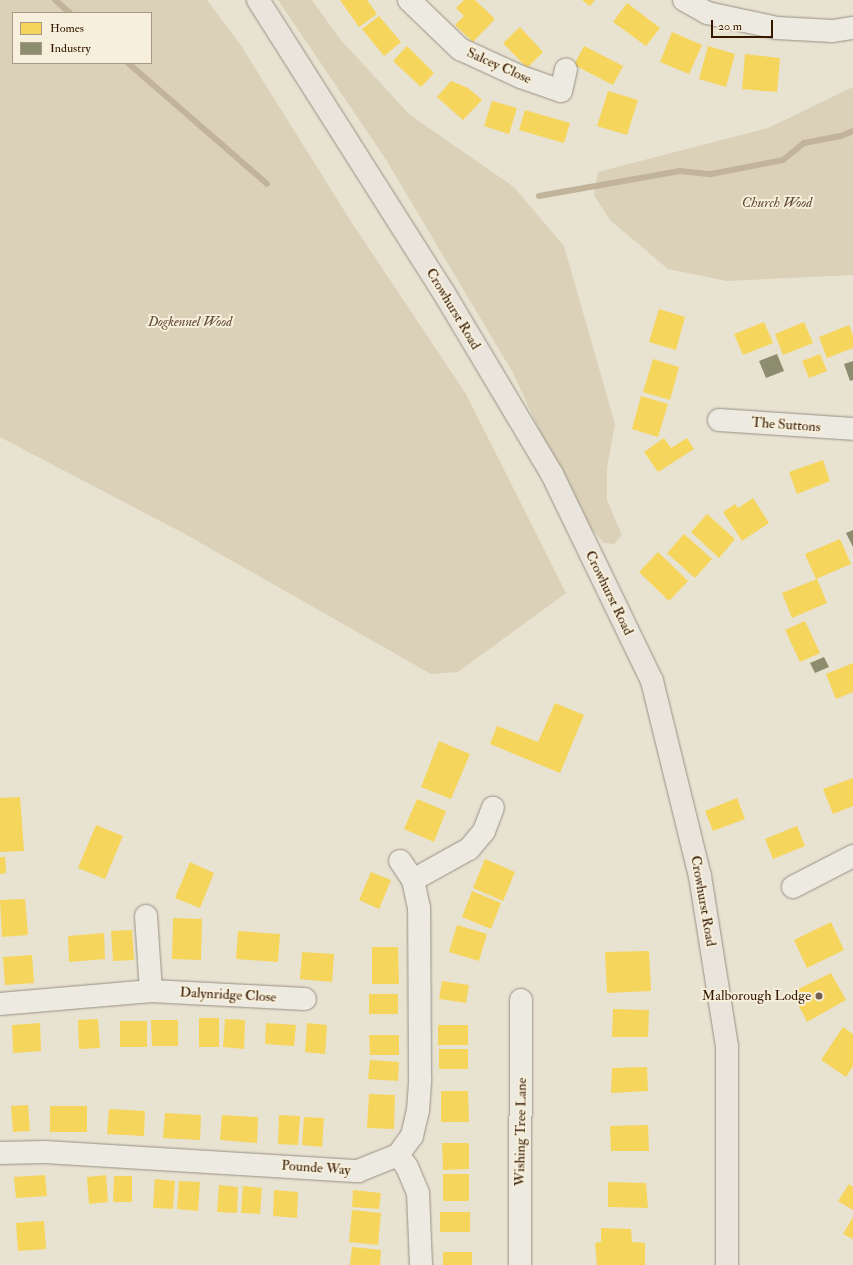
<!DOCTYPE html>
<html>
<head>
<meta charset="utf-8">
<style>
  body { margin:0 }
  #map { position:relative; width:853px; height:1265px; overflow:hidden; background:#e8e2d1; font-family:"IM FELL Double Pica",serif }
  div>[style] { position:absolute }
  .green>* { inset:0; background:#dbd1b9 }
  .homes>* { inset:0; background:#f6d55c }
  .industry>* { inset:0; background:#8c8c6e }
  .stream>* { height:6px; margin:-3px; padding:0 3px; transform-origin:3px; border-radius:3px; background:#c2b49b }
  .roads { filter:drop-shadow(0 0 1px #979083) drop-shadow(0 0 1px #979083) }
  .minor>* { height:22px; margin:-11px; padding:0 11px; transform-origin:11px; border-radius:11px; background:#eceae1 }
  .major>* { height:22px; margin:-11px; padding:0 11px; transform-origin:11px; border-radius:11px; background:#e9e5dc }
  .dots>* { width:11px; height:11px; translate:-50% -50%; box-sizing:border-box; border:2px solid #f6efdb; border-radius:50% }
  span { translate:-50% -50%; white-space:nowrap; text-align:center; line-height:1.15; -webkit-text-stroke:4px #f6efdb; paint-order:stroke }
  .street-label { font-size:14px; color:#361801 }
  .park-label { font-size:14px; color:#644b33; font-style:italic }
  .poi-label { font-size:14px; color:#361801 }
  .right { translate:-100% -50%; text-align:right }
  .legend { position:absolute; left:12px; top:12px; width:140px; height:52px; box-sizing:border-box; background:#f6efdb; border:1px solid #a99984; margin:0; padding:5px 7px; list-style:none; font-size:12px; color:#361801 }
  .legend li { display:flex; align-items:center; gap:8px; height:20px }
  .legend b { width:20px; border:1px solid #a99984 }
  .scale { position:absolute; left:711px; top:20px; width:62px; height:18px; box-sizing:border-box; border:2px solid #361801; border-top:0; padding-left:5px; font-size:12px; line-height:14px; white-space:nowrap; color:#361801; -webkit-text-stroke:3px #f6efdb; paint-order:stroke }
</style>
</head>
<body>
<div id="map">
  <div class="green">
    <i style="clip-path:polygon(evenodd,0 0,207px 0,240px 44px,352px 223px,466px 394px,566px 593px,458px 672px,431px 674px,183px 533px,0 437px,0 0,13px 13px,151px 13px,151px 63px,13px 63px,13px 13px)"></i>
    <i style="clip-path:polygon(278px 0,312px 0,340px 39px,410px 115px,514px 187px,564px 246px,615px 424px,607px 468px,607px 500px,622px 535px,614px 544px,604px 543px,577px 512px,513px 373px,385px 158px)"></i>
    <i style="clip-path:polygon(853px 87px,853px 275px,727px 281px,668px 269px,610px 220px,594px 195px,598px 172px,768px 128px)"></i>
  </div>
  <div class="homes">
    <i style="clip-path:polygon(340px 0,367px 0,377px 14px,359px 27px)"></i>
    <i style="clip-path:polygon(464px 0,475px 0,495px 19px,473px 42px,455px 25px,464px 16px,456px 8px)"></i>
    <i style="clip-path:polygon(582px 0,595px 0,590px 6px)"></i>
    <i style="clip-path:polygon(627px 3px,660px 28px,646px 46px,613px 22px)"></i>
    <i style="clip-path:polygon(379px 16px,401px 42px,384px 56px,362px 29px)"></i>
    <i style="clip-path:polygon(520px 27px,543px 52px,527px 68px,503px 43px)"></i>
    <i style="clip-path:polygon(672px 32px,702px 45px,689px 74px,660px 62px)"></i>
    <i style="clip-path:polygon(407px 46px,434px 73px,421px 87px,393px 61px)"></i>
    <i style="clip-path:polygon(584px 46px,623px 66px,613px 85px,574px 65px)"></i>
    <i style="clip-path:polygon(708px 46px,735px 54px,726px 87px,699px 79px)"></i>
    <i style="clip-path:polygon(745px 54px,780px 58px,777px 92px,742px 89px)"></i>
    <i style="clip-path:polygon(451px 81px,468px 88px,482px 100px,463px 120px,437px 97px)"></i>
    <i style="clip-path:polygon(608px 91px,638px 100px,627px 135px,597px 126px)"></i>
    <i style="clip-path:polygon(492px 101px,517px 108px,509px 134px,484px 126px)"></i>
    <i style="clip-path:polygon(525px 110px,570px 123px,564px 143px,519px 130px)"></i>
    <i style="clip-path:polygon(659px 309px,685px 317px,676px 350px,649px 342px)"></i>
    <i style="clip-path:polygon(764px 322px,773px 343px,743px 355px,734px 334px)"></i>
    <i style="clip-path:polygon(804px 322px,813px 343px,783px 355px,775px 334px)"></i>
    <i style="clip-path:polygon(849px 325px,853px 336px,853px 348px,827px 358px,819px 337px)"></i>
    <i style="clip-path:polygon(820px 354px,827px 371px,809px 378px,802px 361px)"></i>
    <i style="clip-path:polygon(653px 359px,679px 367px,670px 400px,643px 392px)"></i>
    <i style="clip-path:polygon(641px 396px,668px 404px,658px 437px,632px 429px)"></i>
    <i style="clip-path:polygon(664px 438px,671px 448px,687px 438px,694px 449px,658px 472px,644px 452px)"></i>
    <i style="clip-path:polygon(823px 460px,830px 481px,797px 494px,789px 472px)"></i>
    <i style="clip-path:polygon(753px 498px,769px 523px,742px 541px,723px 512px,735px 504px,738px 508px)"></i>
    <i style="clip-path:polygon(707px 514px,735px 539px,719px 558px,691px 532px)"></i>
    <i style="clip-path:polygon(684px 534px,712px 559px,695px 578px,667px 553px)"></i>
    <i style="clip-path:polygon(840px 539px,851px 564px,816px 579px,805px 554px)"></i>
    <i style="clip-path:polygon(658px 552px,688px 581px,669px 601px,639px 572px)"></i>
    <i style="clip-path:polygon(817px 579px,827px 603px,792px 618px,782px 593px)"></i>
    <i style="clip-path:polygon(805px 621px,820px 653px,800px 662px,785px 630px)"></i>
    <i style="clip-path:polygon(853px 663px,853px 692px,836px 699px,826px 674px)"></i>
    <i style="clip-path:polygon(555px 703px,584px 715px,560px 773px,490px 744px,497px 726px,538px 742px)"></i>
    <i style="clip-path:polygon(439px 741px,470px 754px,451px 799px,421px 787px)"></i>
    <i style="clip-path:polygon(853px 778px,853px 806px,833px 814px,823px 789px)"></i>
    <i style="clip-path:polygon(20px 797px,24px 851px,0 852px,0 798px)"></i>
    <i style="clip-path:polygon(737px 798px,745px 819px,713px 831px,705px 811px)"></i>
    <i style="clip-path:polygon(417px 799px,446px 811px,434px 842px,404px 829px)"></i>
    <i style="clip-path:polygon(96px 825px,123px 836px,105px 879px,78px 868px)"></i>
    <i style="clip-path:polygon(797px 826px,805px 846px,773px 859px,765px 839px)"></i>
    <i style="clip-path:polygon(0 857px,5px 857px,6px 873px,0 874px)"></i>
    <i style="clip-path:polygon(485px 859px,515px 872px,503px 901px,473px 888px)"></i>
    <i style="clip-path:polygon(190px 862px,214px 873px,200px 908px,175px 898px)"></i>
    <i style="clip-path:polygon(371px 872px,391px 880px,379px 909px,359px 900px)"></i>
    <i style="clip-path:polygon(472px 891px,501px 903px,491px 929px,462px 917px)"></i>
    <i style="clip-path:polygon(25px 899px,28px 935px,2px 937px,0 900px)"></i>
    <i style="clip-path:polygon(173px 918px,202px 919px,201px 960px,172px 959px)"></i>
    <i style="clip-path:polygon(831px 922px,844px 950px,807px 968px,794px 940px)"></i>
    <i style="clip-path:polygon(457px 925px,487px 934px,479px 961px,449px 952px)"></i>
    <i style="clip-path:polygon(132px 930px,134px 960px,113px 961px,111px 931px)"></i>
    <i style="clip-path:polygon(238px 931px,280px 934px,278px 962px,236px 959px)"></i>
    <i style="clip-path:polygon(104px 933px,105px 959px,69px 962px,68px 936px)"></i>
    <i style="clip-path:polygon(372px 947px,398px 947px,399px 984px,372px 984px)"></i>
    <i style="clip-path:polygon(649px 951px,651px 991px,607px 993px,605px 952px)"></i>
    <i style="clip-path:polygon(302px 952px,334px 954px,332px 982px,300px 979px)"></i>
    <i style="clip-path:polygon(32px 955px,34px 983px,5px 985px,3px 957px)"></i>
    <i style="clip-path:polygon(831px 973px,846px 1000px,807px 1022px,792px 992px)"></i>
    <i style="clip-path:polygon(442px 981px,469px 985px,466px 1003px,439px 999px)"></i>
    <i style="clip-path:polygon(369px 994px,398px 994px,398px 1014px,369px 1014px)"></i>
    <i style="clip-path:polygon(613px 1009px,649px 1010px,648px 1037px,612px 1037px)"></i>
    <i style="clip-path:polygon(199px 1018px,219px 1018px,219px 1047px,199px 1047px)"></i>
    <i style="clip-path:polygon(98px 1019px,100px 1048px,79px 1049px,78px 1020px)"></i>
    <i style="clip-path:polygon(225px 1019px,245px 1020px,244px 1049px,223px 1047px)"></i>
    <i style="clip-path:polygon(151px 1020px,178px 1020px,178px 1046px,152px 1046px)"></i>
    <i style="clip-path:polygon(120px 1021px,147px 1021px,147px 1047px,120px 1047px)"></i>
    <i style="clip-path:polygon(40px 1023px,41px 1051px,13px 1053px,12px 1025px)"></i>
    <i style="clip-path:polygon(266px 1023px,296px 1025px,294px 1046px,265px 1044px)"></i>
    <i style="clip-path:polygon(307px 1023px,327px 1025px,325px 1054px,305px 1052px)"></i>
    <i style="clip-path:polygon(438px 1025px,468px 1025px,468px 1045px,438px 1045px)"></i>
    <i style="clip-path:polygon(843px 1027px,853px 1034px,853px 1066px,846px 1077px,821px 1060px)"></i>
    <i style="clip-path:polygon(369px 1035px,399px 1035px,399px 1055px,370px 1055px)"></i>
    <i style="clip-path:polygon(439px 1049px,468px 1049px,468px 1069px,439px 1069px)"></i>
    <i style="clip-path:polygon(370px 1060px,399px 1062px,398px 1081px,368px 1079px)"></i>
    <i style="clip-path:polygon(647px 1067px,648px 1091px,611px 1093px,612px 1068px)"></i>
    <i style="clip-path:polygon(441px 1091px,468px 1091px,469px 1122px,441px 1122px)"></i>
    <i style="clip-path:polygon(369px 1094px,395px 1095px,394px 1129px,367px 1128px)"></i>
    <i style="clip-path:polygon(28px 1105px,30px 1131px,13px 1132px,11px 1106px)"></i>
    <i style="clip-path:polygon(50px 1106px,87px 1106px,87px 1132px,50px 1132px)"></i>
    <i style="clip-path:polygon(109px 1109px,145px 1111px,144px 1136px,107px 1134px)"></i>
    <i style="clip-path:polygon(165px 1113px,201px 1115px,200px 1140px,163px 1138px)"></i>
    <i style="clip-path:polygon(222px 1115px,258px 1117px,257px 1143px,220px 1140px)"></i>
    <i style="clip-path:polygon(279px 1115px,300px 1116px,298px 1145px,278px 1144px)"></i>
    <i style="clip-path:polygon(304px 1117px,324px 1118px,322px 1147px,302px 1145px)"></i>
    <i style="clip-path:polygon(648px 1125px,649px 1151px,611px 1151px,610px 1126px)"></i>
    <i style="clip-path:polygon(442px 1143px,469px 1143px,469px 1169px,443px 1170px)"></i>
    <i style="clip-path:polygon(443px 1174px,469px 1174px,469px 1201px,443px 1201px)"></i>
    <i style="clip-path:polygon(45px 1175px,47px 1196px,16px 1198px,14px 1177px)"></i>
    <i style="clip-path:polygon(106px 1175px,108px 1202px,89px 1204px,87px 1177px)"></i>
    <i style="clip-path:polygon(114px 1176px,132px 1176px,132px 1202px,113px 1202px)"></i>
    <i style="clip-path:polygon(155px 1179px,175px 1181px,173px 1209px,153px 1208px)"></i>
    <i style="clip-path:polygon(179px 1181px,200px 1182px,198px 1211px,177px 1209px)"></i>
    <i style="clip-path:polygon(608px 1182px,646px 1183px,648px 1208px,608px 1207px)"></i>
    <i style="clip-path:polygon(849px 1184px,853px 1187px,853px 1210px,838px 1201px)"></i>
    <i style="clip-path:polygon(219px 1185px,238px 1187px,237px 1213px,217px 1212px)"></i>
    <i style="clip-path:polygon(243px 1186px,262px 1188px,260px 1214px,241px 1213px)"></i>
    <i style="clip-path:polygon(274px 1190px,298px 1192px,297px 1218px,273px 1216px)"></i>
    <i style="clip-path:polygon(353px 1190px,381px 1193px,379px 1209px,352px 1207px)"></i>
    <i style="clip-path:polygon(352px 1210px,381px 1213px,378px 1245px,349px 1242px)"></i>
    <i style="clip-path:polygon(440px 1212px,470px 1212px,470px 1232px,440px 1232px)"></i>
    <i style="clip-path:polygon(853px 1217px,853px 1239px,843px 1234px)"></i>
    <i style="clip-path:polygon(44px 1221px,46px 1249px,18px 1251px,16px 1223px)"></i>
    <i style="clip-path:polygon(601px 1228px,631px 1229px,632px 1242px,645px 1243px,645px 1265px,597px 1265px,595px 1243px,601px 1242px)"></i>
    <i style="clip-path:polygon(352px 1247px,381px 1250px,380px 1265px,350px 1265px)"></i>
    <i style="clip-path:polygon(443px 1252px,472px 1252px,472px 1265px,443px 1265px)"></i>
  </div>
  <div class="industry">
    <i style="clip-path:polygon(777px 354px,784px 371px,766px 378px,759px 361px)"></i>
    <i style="clip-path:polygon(853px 361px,853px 380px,850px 381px,844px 364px)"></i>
    <i style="clip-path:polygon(853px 530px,853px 547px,846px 533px)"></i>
    <i style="clip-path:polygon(824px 657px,829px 667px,815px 673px,810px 663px)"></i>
  </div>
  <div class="stream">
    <i style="left:55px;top:0;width:20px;rotate:41deg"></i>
    <i style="left:128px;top:63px;width:184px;rotate:41deg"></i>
    <i style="left:539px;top:196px;width:143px;rotate:-10.1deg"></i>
    <i style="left:680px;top:171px;width:31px;rotate:6deg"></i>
    <i style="left:711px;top:174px;width:73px;rotate:-11deg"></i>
    <i style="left:783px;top:160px;width:27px;rotate:-39deg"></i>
    <i style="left:804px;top:143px;width:38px;rotate:-11deg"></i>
    <i style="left:841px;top:136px;width:13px;rotate:-23deg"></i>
  </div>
  <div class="roads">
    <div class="minor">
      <i style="left:409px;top:0;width:71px;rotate:43.9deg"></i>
      <i style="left:460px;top:49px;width:67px;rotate:24.7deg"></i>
      <i style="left:521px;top:77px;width:42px;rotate:19.3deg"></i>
      <i style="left:561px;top:91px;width:22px;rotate:-77deg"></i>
      <i style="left:684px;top:0;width:26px;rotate:29deg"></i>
      <i style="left:707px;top:13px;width:72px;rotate:12.1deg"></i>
      <i style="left:777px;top:28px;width:56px;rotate:3.1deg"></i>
      <i style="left:833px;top:31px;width:20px;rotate:-9deg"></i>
      <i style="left:719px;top:420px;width:134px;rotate:3.8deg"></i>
      <i style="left:413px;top:880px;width:64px;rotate:-29deg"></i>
      <i style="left:469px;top:849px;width:23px;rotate:-50deg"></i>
      <i style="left:484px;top:831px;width:25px;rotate:-69deg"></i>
      <i style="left:793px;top:887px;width:68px;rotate:-27.3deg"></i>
      <i style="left:146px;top:916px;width:75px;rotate:86.2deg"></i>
      <i style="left:0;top:1004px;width:152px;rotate:-4.9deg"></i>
      <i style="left:151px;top:991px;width:154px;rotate:3deg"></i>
      <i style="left:0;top:1153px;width:45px;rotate:-1.3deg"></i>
      <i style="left:45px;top:1152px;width:314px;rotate:3.5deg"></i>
      <i style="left:358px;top:1171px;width:43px;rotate:-21.8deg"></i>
      <i style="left:398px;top:1155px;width:24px;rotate:-54deg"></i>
      <i style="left:412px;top:1136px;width:26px;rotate:-77deg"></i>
      <i style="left:418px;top:1111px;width:32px;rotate:-86deg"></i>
      <i style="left:420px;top:1079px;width:171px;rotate:-90.3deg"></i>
      <i style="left:419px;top:908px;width:29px;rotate:-102deg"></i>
      <i style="left:413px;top:880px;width:23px;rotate:-124deg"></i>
      <i style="left:398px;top:1155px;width:15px;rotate:53deg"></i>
      <i style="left:407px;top:1167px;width:28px;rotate:67deg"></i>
      <i style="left:418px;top:1193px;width:72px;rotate:87.6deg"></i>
      <i style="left:520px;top:1265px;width:265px;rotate:-89.8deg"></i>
    </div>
    <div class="major">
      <i style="left:258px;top:0;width:347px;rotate:57.6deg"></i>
      <i style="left:444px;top:293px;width:211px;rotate:59.2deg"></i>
      <i style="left:552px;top:474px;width:230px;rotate:64.2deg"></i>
      <i style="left:652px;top:681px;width:201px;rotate:76.2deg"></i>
      <i style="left:700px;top:876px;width:172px;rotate:81deg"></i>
      <i style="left:727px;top:1046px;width:219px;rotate:90deg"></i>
    </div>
  </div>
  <div class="dots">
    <i style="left:819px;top:996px;background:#745f4a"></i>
  </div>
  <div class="street-label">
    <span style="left:499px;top:66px;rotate:24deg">Salcey Close</span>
    <span style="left:453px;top:309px;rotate:59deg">Crowhurst Road</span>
    <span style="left:786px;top:425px;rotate:4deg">The Suttons</span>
    <span style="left:609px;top:593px;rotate:64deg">Crowhurst Road</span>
    <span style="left:703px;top:901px;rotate:80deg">Crowhurst Road</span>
    <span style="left:228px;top:995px;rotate:3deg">Dalynridge Close</span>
    <span style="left:521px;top:1132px;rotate:-89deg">Wishing Tree Lane</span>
    <span style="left:316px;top:1168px;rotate:4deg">Pounde Way</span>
  </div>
  <div class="park-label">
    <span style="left:777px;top:203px">Church Wood</span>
    <span style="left:190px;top:322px">Dogkennel Wood</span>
  </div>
  <div class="poi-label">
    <span class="right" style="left:811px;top:996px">Malborough Lodge</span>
  </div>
  <ul class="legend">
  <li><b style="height:11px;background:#f6d55c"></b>Homes</li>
  <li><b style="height:11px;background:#8c8c6e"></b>Industry</li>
  </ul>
  <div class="scale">20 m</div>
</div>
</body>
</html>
